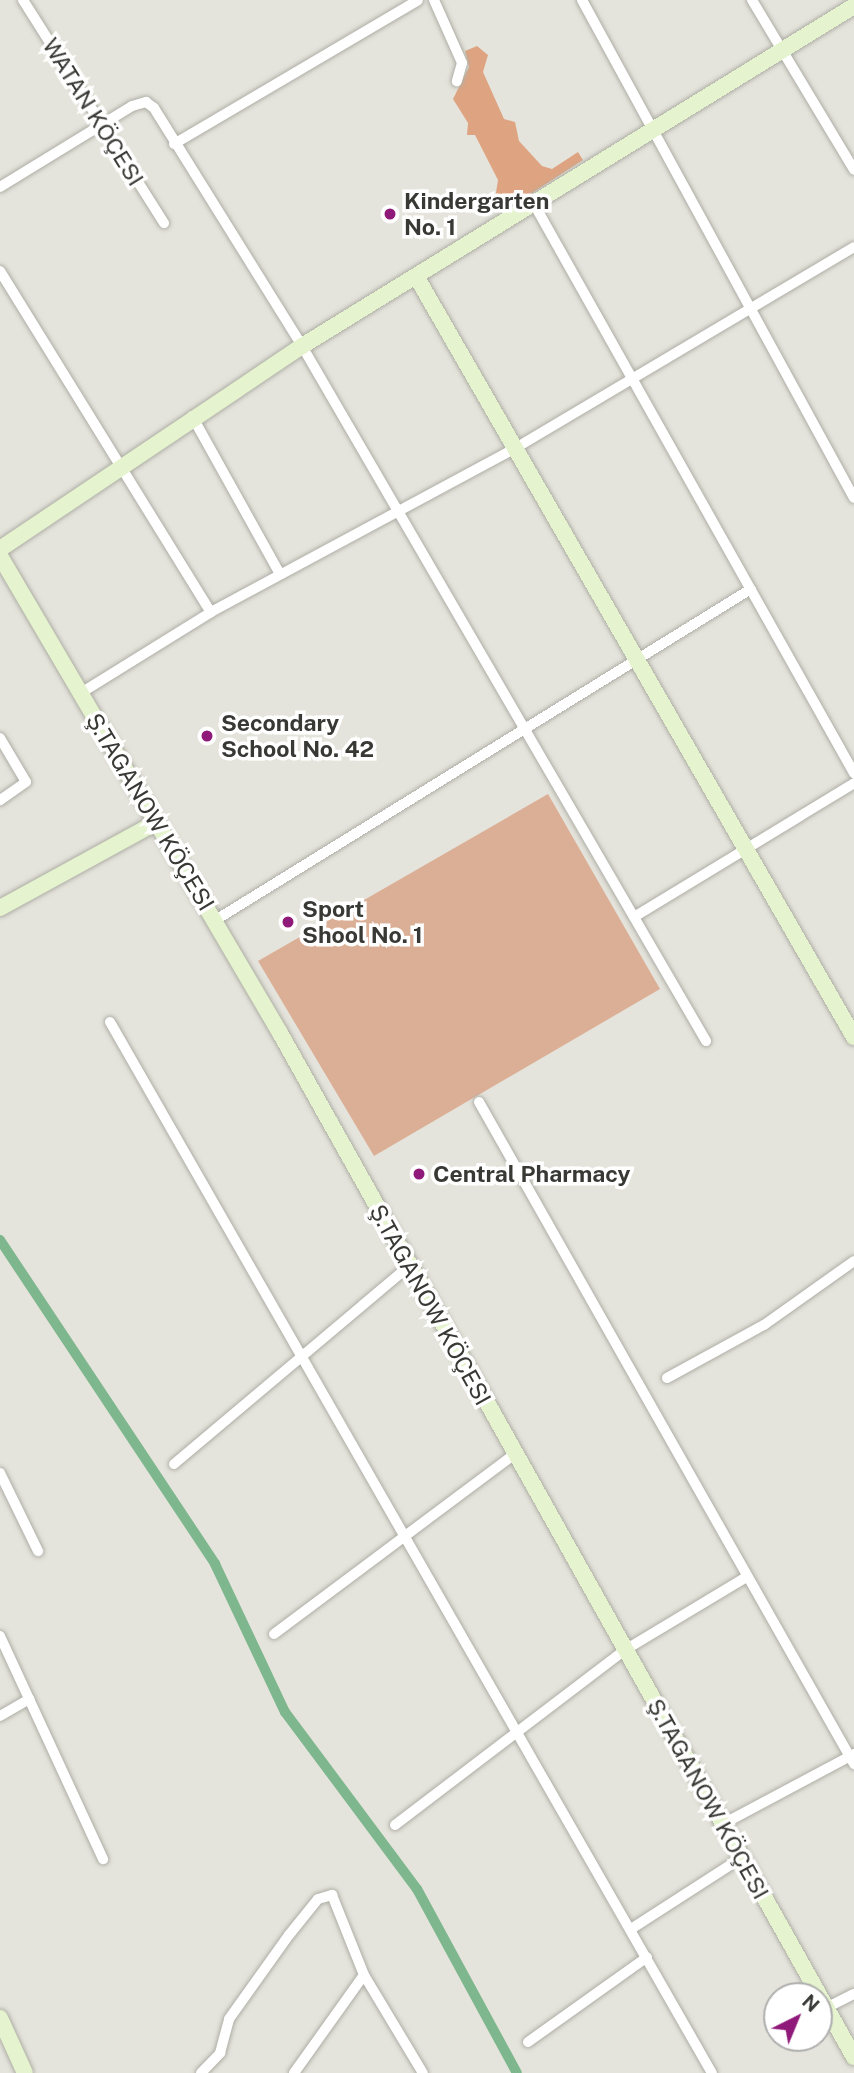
<!DOCTYPE html>
<html>
<head>
<meta charset="utf-8">
<style>
  body { margin:0 }
  #map { position:relative; width:854px; height:2073px; overflow:hidden; background:#e5e4dc; font-family:"Public Sans",sans-serif }
  div>[style] { position:absolute }
  .green>* { inset:0; background:#dbaf96 }
  .forest>* { inset:0; background:#dea481 }
  .canal>* { height:10px; margin:-5px; padding:0 5px; transform-origin:5px; border-radius:5px; background:#7eb78d }
  .roads { filter:drop-shadow(0 0 2px #aeaea6) drop-shadow(0 0 2px #aeaea6) }
  .street>* { height:10px; margin:-5px; padding:0 5px; transform-origin:5px; border-radius:5px; background:#fff }
  .secondary>* { height:16px; margin:-8px; padding:0 8px; transform-origin:8px; border-radius:8px; background:#e5f3ce }
  .dots>* { width:19px; height:19px; translate:-50% -50%; box-sizing:border-box; border:4px solid #fff; border-radius:50% }
  span { translate:-50% -50%; white-space:nowrap; text-align:center; line-height:1.15; -webkit-text-stroke:7px #fff; paint-order:stroke }
  .street-label { font-size:23px; color:#383835 }
  .poi-label { font-size:23px; color:#383835; font-weight:700 }
  .left { translate:0 -50%; text-align:left }
  .north { position:absolute; left:763px; top:1982px; width:70px; height:70px; box-sizing:border-box; background:#fff; border:2px solid #afafae; border-radius:50%; rotate:43deg; font-size:19px; font-weight:700; line-height:28px; text-align:center; color:#383835 }
  .north::after { content:''; display:block; margin:auto; width:24px; height:32px; background:#901a79; clip-path:polygon(50% 0,100% 100%,50% 72%,0 100%) }
</style>
</head>
<body>
<div id="map">
  <div class="green">
    <i style="clip-path:polygon(548px 794px,660px 989px,374px 1156px,258px 961px)"></i>
  </div>
  <div class="forest">
    <i style="clip-path:polygon(477px 46px,488px 55px,483px 72px,504px 119px,515px 122px,519px 141px,542px 166px,552px 169px,578px 152px,583px 160px,503px 212px,494px 205px,498px 180px,475px 135px,467px 135px,468px 123px,453px 99px,469px 67px,465px 51px)"></i>
  </div>
  <div class="canal">
    <i style="left:0;top:1240px;width:389px;rotate:56.4deg"></i>
    <i style="left:215px;top:1564px;width:164px;rotate:64.7deg"></i>
    <i style="left:285px;top:1712px;width:221px;rotate:53.3deg"></i>
    <i style="left:417px;top:1889px;width:209px;rotate:61.5deg"></i>
  </div>
  <div class="roads">
    <div class="street">
      <i style="left:23px;top:0;width:264px;rotate:57.7deg"></i>
      <i style="left:434px;top:0;width:69px;rotate:66deg"></i>
      <i style="left:462px;top:63px;width:19px;rotate:106deg"></i>
      <i style="left:582px;top:0;width:567px;rotate:61.36deg"></i>
      <i style="left:752px;top:0;width:198px;rotate:59deg"></i>
      <i style="left:174px;top:144px;width:283px;rotate:-30.5deg"></i>
      <i style="left:0;top:187px;width:155px;rotate:-31.5deg"></i>
      <i style="left:132px;top:106px;width:15px;rotate:-16deg"></i>
      <i style="left:146px;top:102px;width:10px;rotate:37deg"></i>
      <i style="left:154px;top:108px;width:280px;rotate:58.1deg"></i>
      <i style="left:302px;top:346px;width:804px;rotate:59.83deg"></i>
      <i style="left:534px;top:204px;width:653px;rotate:60.65deg"></i>
      <i style="left:0;top:271px;width:401px;rotate:58.3deg"></i>
      <i style="left:192px;top:416px;width:181px;rotate:60.9deg"></i>
      <i style="left:79px;top:694px;width:155px;rotate:-31.8deg"></i>
      <i style="left:211px;top:612px;width:344px;rotate:-28.3deg"></i>
      <i style="left:514px;top:449px;width:395px;rotate:-30.7deg"></i>
      <i style="left:0;top:738px;width:51px;rotate:59.4deg"></i>
      <i style="left:26px;top:782px;width:32px;rotate:145deg"></i>
      <i style="left:634px;top:917px;width:258px;rotate:-31.3deg"></i>
      <i style="left:214px;top:921px;width:631px;rotate:-31.73deg"></i>
      <i style="left:110px;top:1022px;width:1211px;rotate:60.2deg"></i>
      <i style="left:479px;top:1102px;width:761px;rotate:60.47deg"></i>
      <i style="left:667px;top:1378px;width:111px;rotate:-28.7deg"></i>
      <i style="left:764px;top:1325px;width:110px;rotate:-35.4deg"></i>
      <i style="left:174px;top:1464px;width:307px;rotate:-40.1deg"></i>
      <i style="left:0;top:1473px;width:87px;rotate:64deg"></i>
      <i style="left:274px;top:1634px;width:299px;rotate:-36.8deg"></i>
      <i style="left:0;top:1636px;width:246px;rotate:65.2deg"></i>
      <i style="left:0;top:1716px;width:34px;rotate:-30deg"></i>
      <i style="left:723px;top:1824px;width:149px;rotate:-28.1deg"></i>
      <i style="left:395px;top:1825px;width:289px;rotate:-37.3deg"></i>
      <i style="left:625px;top:1650px;width:140px;rotate:-31deg"></i>
      <i style="left:631px;top:1929px;width:131px;rotate:-32.8deg"></i>
      <i style="left:826px;top:2008px;width:31px;rotate:-27deg"></i>
      <i style="left:528px;top:2042px;width:146px;rotate:-35.5deg"></i>
      <i style="left:201px;top:2073px;width:28px;rotate:-46deg"></i>
      <i style="left:220px;top:2053px;width:35px;rotate:-75deg"></i>
      <i style="left:229px;top:2019px;width:103px;rotate:-54.5deg"></i>
      <i style="left:289px;top:1935px;width:46px;rotate:-51.1deg"></i>
      <i style="left:318px;top:1899px;width:15px;rotate:-16deg"></i>
      <i style="left:332px;top:1895px;width:86px;rotate:68.2deg"></i>
      <i style="left:364px;top:1975px;width:114px;rotate:59deg"></i>
      <i style="left:294px;top:2073px;width:120px;rotate:-54.5deg"></i>
    </div>
    <div class="secondary">
      <i style="left:416px;top:276px;width:878px;rotate:60.08deg"></i>
      <i style="left:0;top:549px;width:364px;rotate:-33.9deg"></i>
      <i style="left:302px;top:346px;width:648px;rotate:-31.63deg"></i>
      <i style="left:0;top:556px;width:553px;rotate:59.59deg"></i>
      <i style="left:280px;top:1033px;width:1174px;rotate:60.73deg"></i>
      <i style="left:0;top:908px;width:179px;rotate:-28.7deg"></i>
      <i style="left:0;top:2018px;width:60px;rotate:65.6deg"></i>
    </div>
  </div>
  <div class="dots">
    <i style="left:390px;top:214px;background:#901a79"></i>
    <i style="left:207px;top:736px;background:#901a79"></i>
    <i style="left:288px;top:922px;background:#901a79"></i>
    <i style="left:419px;top:1174px;background:#901a79"></i>
  </div>
  <div class="street-label">
    <span style="left:93px;top:112px;rotate:58deg">WATAN KÖÇESI</span>
    <span style="left:150px;top:812px;rotate:59deg">Ş.TAGANOW KÖÇESI</span>
    <span style="left:430px;top:1305px;rotate:61deg">Ş.TAGANOW KÖÇESI</span>
    <span style="left:708px;top:1799px;rotate:61deg">Ş.TAGANOW KÖÇESI</span>
  </div>
  <div class="poi-label">
    <span class="left" style="left:404px;top:214px">Kindergarten<br>No. 1</span>
    <span class="left" style="left:221px;top:736px">Secondary<br>School No. 42</span>
    <span class="left" style="left:302px;top:922px">Sport<br>Shool No. 1</span>
    <span class="left" style="left:433px;top:1174px">Central Pharmacy</span>
  </div>
  <div class="north">N</div>
</div>
</body>
</html>
